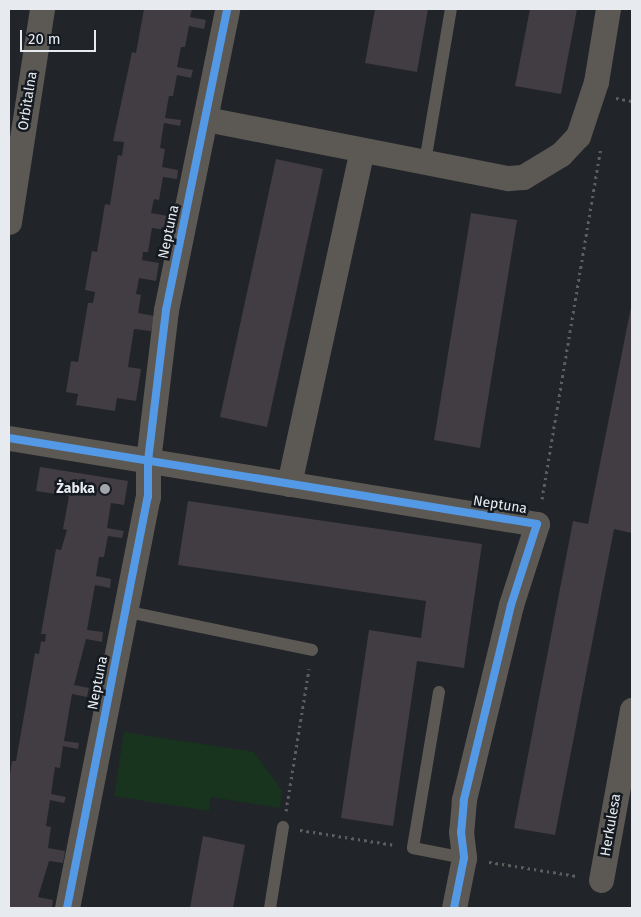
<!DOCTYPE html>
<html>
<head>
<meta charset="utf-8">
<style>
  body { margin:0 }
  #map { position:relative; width:641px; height:917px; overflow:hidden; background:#212428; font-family:"Fira Sans",sans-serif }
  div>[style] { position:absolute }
  .green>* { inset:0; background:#18331e }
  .building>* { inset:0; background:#423d43 }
  .path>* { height:3px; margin-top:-1.5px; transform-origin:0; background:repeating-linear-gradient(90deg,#5f5e5e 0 2.5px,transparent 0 6.5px) }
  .service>* { height:12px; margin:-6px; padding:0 6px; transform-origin:6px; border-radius:6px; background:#5c5854 }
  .minor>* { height:25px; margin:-12.5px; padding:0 12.5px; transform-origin:12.5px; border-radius:12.5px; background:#5c5854 }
  .cycleway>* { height:8px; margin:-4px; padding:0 4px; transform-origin:4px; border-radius:4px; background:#5399e6 }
  .dots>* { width:14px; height:14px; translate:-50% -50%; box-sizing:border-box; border:2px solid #151a21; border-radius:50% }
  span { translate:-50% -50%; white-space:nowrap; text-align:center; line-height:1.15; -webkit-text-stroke:5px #151a21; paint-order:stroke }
  .street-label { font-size:14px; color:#e7ebf0 }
  .poi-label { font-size:14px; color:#e7ebf0; font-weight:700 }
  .right { translate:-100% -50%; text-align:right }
  .frame { position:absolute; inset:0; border:10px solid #e7ebf0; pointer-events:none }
  .scale { position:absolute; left:20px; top:30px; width:76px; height:22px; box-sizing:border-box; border:2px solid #e7ebf0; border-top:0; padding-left:6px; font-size:15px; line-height:18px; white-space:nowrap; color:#e7ebf0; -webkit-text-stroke:4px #151a21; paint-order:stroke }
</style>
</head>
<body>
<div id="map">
  <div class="green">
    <i style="clip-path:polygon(124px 732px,254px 752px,282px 790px,280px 808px,211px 797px,209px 811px,114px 796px)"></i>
  </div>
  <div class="building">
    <i style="clip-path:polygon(144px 9px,192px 9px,190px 17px,206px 20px,204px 29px,189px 26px,185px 47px,181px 47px,177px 67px,193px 70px,191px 78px,177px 75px,173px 96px,169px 96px,165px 118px,181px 120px,180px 126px,164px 123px,160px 148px,165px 149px,162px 167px,178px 170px,177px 179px,163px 177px,159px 200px,154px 199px,151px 213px,168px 216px,166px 230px,152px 228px,148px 252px,143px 252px,142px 260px,159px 263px,156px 281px,139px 278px,136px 294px,141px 295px,138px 313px,154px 316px,151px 331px,134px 329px,128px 367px,141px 369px,136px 401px,117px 398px,115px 411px,76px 405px,78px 394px,66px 392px,71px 361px,78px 362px,88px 303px,93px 303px,95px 292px,85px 290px,92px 251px,97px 252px,105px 204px,110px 205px,118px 155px,122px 156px,124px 142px,113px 141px,132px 52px,136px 53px)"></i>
    <i style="clip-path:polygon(375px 9px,428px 9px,417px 72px,365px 63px)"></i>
    <i style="clip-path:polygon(530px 9px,577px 9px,561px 94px,515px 86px)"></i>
    <i style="clip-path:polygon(276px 159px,323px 169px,267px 427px,220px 417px)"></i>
    <i style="clip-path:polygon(471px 213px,517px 220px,480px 448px,434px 440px)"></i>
    <i style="clip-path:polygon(632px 302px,632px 533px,614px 529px,555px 835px,514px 828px,573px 521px,588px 524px)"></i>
    <i style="clip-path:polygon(40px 467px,128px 481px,124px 505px,111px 503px,107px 528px,124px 531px,122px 538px,108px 536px,104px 557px,99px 557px,96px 576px,111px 579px,110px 588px,95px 585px,87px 630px,103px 632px,102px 642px,86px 639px,74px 685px,89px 688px,87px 697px,72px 694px,64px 741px,79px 743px,78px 749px,63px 746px,60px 768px,55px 767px,51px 794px,66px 797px,64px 803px,50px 800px,46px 826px,51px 827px,48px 848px,65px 851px,63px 863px,49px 861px,38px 897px,53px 900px,52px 908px,9px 908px,9px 781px,12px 761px,16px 761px,35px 653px,39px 654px,41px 641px,45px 642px,46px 634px,41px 634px,56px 549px,61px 550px,67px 530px,63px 529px,69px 496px,36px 491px)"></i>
    <i style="clip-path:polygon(188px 501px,482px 544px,464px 668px,417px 661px,393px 826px,341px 818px,369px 630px,421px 638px,426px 601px,178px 565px)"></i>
    <i style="clip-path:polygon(203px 836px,245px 845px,233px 908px,190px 908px)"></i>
  </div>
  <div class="path">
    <i style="left:616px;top:98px;width:16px;rotate:11deg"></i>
    <i style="left:542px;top:499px;width:357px;rotate:-80.5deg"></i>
    <i style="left:286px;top:811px;width:144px;rotate:-80.8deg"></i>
    <i style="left:300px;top:830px;width:96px;rotate:9deg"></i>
    <i style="left:489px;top:862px;width:89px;rotate:9deg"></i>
  </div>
  <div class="service">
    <i style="left:425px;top:162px;width:155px;rotate:-80.4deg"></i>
    <i style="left:124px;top:611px;width:192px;rotate:11.7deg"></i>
    <i style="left:439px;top:692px;width:158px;rotate:99.5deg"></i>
    <i style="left:413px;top:848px;width:52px;rotate:11.1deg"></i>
    <i style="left:270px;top:908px;width:82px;rotate:-80.9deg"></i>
  </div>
  <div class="minor">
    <i style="left:206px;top:119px;width:308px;rotate:11.1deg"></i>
    <i style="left:508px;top:178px;width:15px;rotate:-4deg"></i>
    <i style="left:523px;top:177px;width:44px;rotate:-31.2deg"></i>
    <i style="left:561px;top:154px;width:25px;rotate:-47deg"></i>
    <i style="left:578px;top:136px;width:57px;rotate:-71.6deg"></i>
    <i style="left:596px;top:82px;width:74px;rotate:-80.7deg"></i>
    <i style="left:9px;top:222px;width:216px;rotate:-81.2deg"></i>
    <i style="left:9px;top:438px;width:535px;rotate:9.25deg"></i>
    <i style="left:537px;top:524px;width:85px;rotate:107.8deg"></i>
    <i style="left:511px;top:605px;width:201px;rotate:103.6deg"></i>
    <i style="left:464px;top:800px;width:32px;rotate:95deg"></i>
    <i style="left:461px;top:832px;width:26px;rotate:83deg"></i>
    <i style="left:464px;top:858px;width:51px;rotate:101.3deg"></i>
    <i style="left:289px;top:484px;width:342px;rotate:-77.7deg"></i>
    <i style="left:601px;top:880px;width:173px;rotate:-79.7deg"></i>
    <i style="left:67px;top:908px;width:419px;rotate:-78.9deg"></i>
    <i style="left:148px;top:497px;width:36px;rotate:-90deg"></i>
    <i style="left:148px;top:461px;width:152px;rotate:-83.2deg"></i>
    <i style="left:166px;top:310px;width:307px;rotate:-78.5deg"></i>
  </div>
  <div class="cycleway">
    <i style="left:9px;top:438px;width:535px;rotate:9.25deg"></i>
    <i style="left:537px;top:524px;width:85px;rotate:107.8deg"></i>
    <i style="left:511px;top:605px;width:201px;rotate:103.6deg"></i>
    <i style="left:464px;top:800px;width:32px;rotate:95deg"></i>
    <i style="left:461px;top:832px;width:26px;rotate:83deg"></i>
    <i style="left:464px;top:858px;width:51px;rotate:101.3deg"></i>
    <i style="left:67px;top:908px;width:419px;rotate:-78.9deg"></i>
    <i style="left:148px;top:497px;width:36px;rotate:-90deg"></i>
    <i style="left:148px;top:461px;width:152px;rotate:-83.2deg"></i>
    <i style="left:166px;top:310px;width:307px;rotate:-78.5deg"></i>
  </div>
  <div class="dots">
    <i style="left:105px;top:489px;background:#a2a5aa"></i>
  </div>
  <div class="street-label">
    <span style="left:28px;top:101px;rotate:-81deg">Orbitalna</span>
    <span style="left:169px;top:232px;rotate:-78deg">Neptuna</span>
    <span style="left:500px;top:505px;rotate:9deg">Neptuna</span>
    <span style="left:98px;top:683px;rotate:-79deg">Neptuna</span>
    <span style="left:611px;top:825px;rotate:-80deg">Herkulesa</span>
  </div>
  <div class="poi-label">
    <span class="right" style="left:95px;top:489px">Żabka</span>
  </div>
  <div class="frame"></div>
  <div class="scale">20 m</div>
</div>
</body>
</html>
